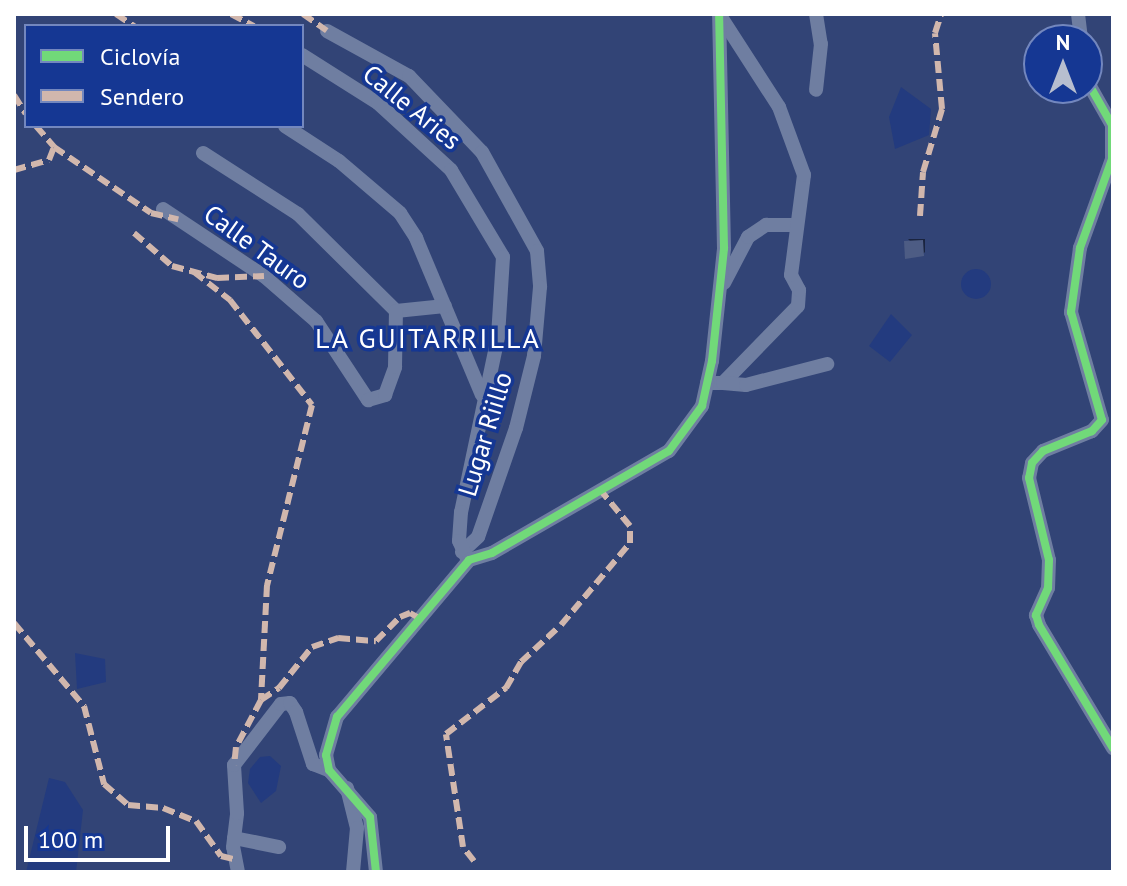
<!DOCTYPE html>
<html>
<head>
<meta charset="utf-8">
<style>
  body { margin:0 }
  #map { position:relative; width:1127px; height:886px; overflow:hidden; background:#324476; font-family:"PT Sans",sans-serif }
  div>[style] { position:absolute }
  .water>* { inset:0; background:#233b7f }
  .round { border-radius:50% }
  .shadow>* { inset:0; background:#0007 }
  .building>* { inset:0; background:#4d5c84 }
  .minor>* { height:14px; margin:-7px; padding:0 7px; transform-origin:7px; border-radius:7px; background:#6f7ea1 }
  .quiet>* { height:6px; margin-top:-3px; transform-origin:0; background:repeating-linear-gradient(90deg,#d1b7ad 0 12px,transparent 0 18px) }
  .cycleway>* { height:8px; margin:-4px; padding:0 4px; transform-origin:4px; border-radius:4px; background:#71d979 }
  span { translate:-50% -50%; white-space:nowrap; text-align:center; line-height:1.15; -webkit-text-stroke:7px #153793; paint-order:stroke }
  .street-label { font-size:26px; color:#fff }
  .neighbourhood-label { font-size:28px; color:#fff; letter-spacing:2px }
  .frame { position:absolute; inset:0; border:16px solid #fff; pointer-events:none }
  .legend { position:absolute; left:24px; top:24px; width:280px; height:104px; box-sizing:border-box; background:#153793; border:2px solid #7387be; margin:0; padding:10px 14px; list-style:none; font-size:24px; color:#fff }
  .legend li { display:flex; align-items:center; gap:16px; height:40px }
  .legend b { width:40px; border:2px solid #7387be }
  .north { position:absolute; left:1023px; top:24px; width:80px; height:80px; box-sizing:border-box; background:#153793; border:2px solid #7387be; border-radius:50%; rotate:0deg; font-size:22px; font-weight:700; line-height:32px; text-align:center; color:#fff }
  .north::after { content:''; display:block; margin:auto; width:28px; height:36px; background:#b7becf; clip-path:polygon(50% 0,100% 100%,50% 72%,0 100%) }
  .scale { position:absolute; left:24px; top:826px; width:146px; height:36px; box-sizing:border-box; border:4px solid #fff; border-top:0; padding-left:10px; font-size:24px; line-height:28px; white-space:nowrap; color:#fff; -webkit-text-stroke:6px #153793; paint-order:stroke }
</style>
</head>
<body>
<div id="map">
  <div class="water">
    <i style="clip-path:polygon(901px 87px,931px 109px,929px 135px,895px 149px,889px 117px)"></i>
    <i class="round" style="left:961px;top:269px;width:30px;height:30px"></i>
    <i style="clip-path:polygon(891px 314px,912px 335px,890px 362px,869px 346px)"></i>
    <i style="clip-path:polygon(75px 653px,105px 659px,106px 682px,77px 689px)"></i>
    <i style="clip-path:polygon(270px 756px,281px 766px,276px 791px,261px 803px,248px 783px,250px 769px,260px 757px)"></i>
    <i style="clip-path:polygon(49px 778px,65px 782px,83px 810px,76px 872px,26px 872px)"></i>
  </div>
  <div class="shadow">
    <i style="clip-path:polygon(908px 239px,925px 239px,925px 252px,923px 254px)"></i>
  </div>
  <div class="building">
    <i style="clip-path:polygon(923px 240px,924px 256px,905px 259px,904px 241px)"></i>
  </div>
  <div class="minor">
    <i style="left:816px;top:14px;width:30px;rotate:81deg"></i>
    <i style="left:821px;top:44px;width:46px;rotate:96.2deg"></i>
    <i style="left:1078px;top:14px;width:26px;rotate:83deg"></i>
    <i style="left:327px;top:31px;width:94px;rotate:28.8deg"></i>
    <i style="left:409px;top:76px;width:105px;rotate:46.2deg"></i>
    <i style="left:482px;top:152px;width:113px;rotate:60.9deg"></i>
    <i style="left:537px;top:251px;width:36px;rotate:85deg"></i>
    <i style="left:540px;top:287px;width:69px;rotate:95deg"></i>
    <i style="left:534px;top:356px;width:74px;rotate:104deg"></i>
    <i style="left:516px;top:428px;width:115px;rotate:109.2deg"></i>
    <i style="left:478px;top:537px;width:22px;rotate:137deg"></i>
    <i style="left:302px;top:55px;width:90px;rotate:32.3deg"></i>
    <i style="left:378px;top:103px;width:99px;rotate:42.5deg"></i>
    <i style="left:451px;top:170px;width:101px;rotate:59.1deg"></i>
    <i style="left:503px;top:257px;width:80px;rotate:93.6deg"></i>
    <i style="left:498px;top:337px;width:179px;rotate:101.9deg"></i>
    <i style="left:461px;top:512px;width:29px;rotate:94deg"></i>
    <i style="left:459px;top:541px;width:19px;rotate:65deg"></i>
    <i style="left:1087px;top:81px;width:51px;rotate:60.4deg"></i>
    <i style="left:1112px;top:125px;width:34px;rotate:90deg"></i>
    <i style="left:1112px;top:159px;width:95px;rotate:109.8deg"></i>
    <i style="left:1080px;top:248px;width:65px;rotate:98deg"></i>
    <i style="left:1071px;top:312px;width:112px;rotate:74deg"></i>
    <i style="left:1102px;top:420px;width:15px;rotate:132deg"></i>
    <i style="left:1092px;top:431px;width:53px;rotate:157.8deg"></i>
    <i style="left:1043px;top:451px;width:16px;rotate:133deg"></i>
    <i style="left:1032px;top:463px;width:15px;rotate:101deg"></i>
    <i style="left:1029px;top:478px;width:84px;rotate:76.3deg"></i>
    <i style="left:1049px;top:560px;width:28px;rotate:92deg"></i>
    <i style="left:1048px;top:588px;width:30px;rotate:114deg"></i>
    <i style="left:1036px;top:615px;width:10px;rotate:73deg"></i>
    <i style="left:1039px;top:625px;width:144px;rotate:59deg"></i>
    <i style="left:285px;top:126px;width:64px;rotate:32.9deg"></i>
    <i style="left:339px;top:161px;width:80px;rotate:40.4deg"></i>
    <i style="left:400px;top:213px;width:30px;rotate:57deg"></i>
    <i style="left:416px;top:238px;width:170px;rotate:67.2deg"></i>
    <i style="left:203px;top:153px;width:113px;rotate:32.7deg"></i>
    <i style="left:298px;top:214px;width:138px;rotate:44.7deg"></i>
    <i style="left:396px;top:311px;width:49px;rotate:-5.8deg"></i>
    <i style="left:163px;top:209px;width:121px;rotate:33.6deg"></i>
    <i style="left:264px;top:276px;width:69px;rotate:40.9deg"></i>
    <i style="left:316px;top:321px;width:95px;rotate:56.6deg"></i>
    <i style="left:368px;top:400px;width:18px;rotate:-16deg"></i>
    <i style="left:385px;top:395px;width:30px;rotate:-70deg"></i>
    <i style="left:395px;top:367px;width:56px;rotate:-89deg"></i>
    <i style="left:724px;top:283px;width:52px;rotate:-62.4deg"></i>
    <i style="left:748px;top:237px;width:22px;rotate:-34deg"></i>
    <i style="left:766px;top:225px;width:31px"></i>
    <i style="left:707px;top:383px;width:16px"></i>
    <i style="left:723px;top:383px;width:107px;rotate:-45.8deg"></i>
    <i style="left:798px;top:306px;width:16px;rotate:-86deg"></i>
    <i style="left:799px;top:290px;width:17px;rotate:-118deg"></i>
    <i style="left:791px;top:275px;width:101px;rotate:-82.6deg"></i>
    <i style="left:804px;top:175px;width:72px;rotate:-110.2deg"></i>
    <i style="left:779px;top:107px;width:111px;rotate:-122.8deg"></i>
    <i style="left:723px;top:383px;width:23px;rotate:5deg"></i>
    <i style="left:746px;top:385px;width:84px;rotate:-14.5deg"></i>
    <i style="left:347px;top:788px;width:41px;rotate:76deg"></i>
    <i style="left:357px;top:828px;width:44px;rotate:95.2deg"></i>
    <i style="left:234px;top:838px;width:46px;rotate:11.3deg"></i>
    <i style="left:238px;top:872px;width:25px;rotate:-101deg"></i>
    <i style="left:233px;top:847px;width:34px;rotate:-83deg"></i>
    <i style="left:237px;top:813px;width:48px;rotate:-93.6deg"></i>
    <i style="left:234px;top:765px;width:77px;rotate:-52.4deg"></i>
    <i style="left:281px;top:704px;width:9px;rotate:-6deg"></i>
    <i style="left:290px;top:703px;width:11px;rotate:56deg"></i>
    <i style="left:296px;top:712px;width:55px;rotate:71.9deg"></i>
    <i style="left:313px;top:764px;width:17px;rotate:21deg"></i>
    <i style="left:376px;top:872px;width:55px;rotate:-96.2deg"></i>
    <i style="left:370px;top:817px;width:62px;rotate:-131.1deg"></i>
    <i style="left:329px;top:770px;width:15px;rotate:-101deg"></i>
    <i style="left:326px;top:755px;width:40px;rotate:-74deg"></i>
    <i style="left:337px;top:717px;width:205px;rotate:-49.9deg"></i>
    <i style="left:469px;top:560px;width:24px;rotate:-17deg"></i>
    <i style="left:492px;top:553px;width:204px;rotate:-30deg"></i>
    <i style="left:669px;top:451px;width:56px;rotate:-53.7deg"></i>
    <i style="left:702px;top:406px;width:46px;rotate:-77.5deg"></i>
    <i style="left:712px;top:361px;width:114px;rotate:-83.9deg"></i>
    <i style="left:724px;top:248px;width:234px;rotate:-91.2deg"></i>
  </div>
  <div class="quiet">
    <i style="left:116px;top:14px;width:22px;rotate:34deg"></i>
    <i style="left:231px;top:14px;width:26px;rotate:28deg"></i>
    <i style="left:303px;top:14px;width:29px;rotate:35deg"></i>
    <i style="left:14px;top:95px;width:22px;rotate:58deg"></i>
    <i style="left:36px;top:126px;width:28px;rotate:49deg"></i>
    <i style="left:14px;top:170px;width:36px;rotate:-16deg"></i>
    <i style="left:49px;top:160px;width:14px;rotate:-69deg"></i>
    <i style="left:54px;top:147px;width:117px;rotate:34.2deg"></i>
    <i style="left:151px;top:213px;width:28px;rotate:13deg"></i>
    <i style="left:920px;top:216px;width:44px;rotate:-86.1deg"></i>
    <i style="left:923px;top:172px;width:66px;rotate:-73.2deg"></i>
    <i style="left:942px;top:109px;width:76px;rotate:-95.3deg"></i>
    <i style="left:935px;top:33px;width:20px;rotate:-72deg"></i>
    <i style="left:134px;top:233px;width:50px;rotate:41deg"></i>
    <i style="left:172px;top:266px;width:47px;rotate:14.9deg"></i>
    <i style="left:217px;top:278px;width:47px;rotate:-2.4deg"></i>
    <i style="left:194px;top:272px;width:46px;rotate:37.9deg"></i>
    <i style="left:230px;top:300px;width:133px;rotate:52deg"></i>
    <i style="left:312px;top:405px;width:186px;rotate:104deg"></i>
    <i style="left:267px;top:585px;width:115px;rotate:93deg"></i>
    <i style="left:261px;top:700px;width:53px;rotate:118deg"></i>
    <i style="left:236px;top:747px;width:18px;rotate:96deg"></i>
    <i style="left:14px;top:623px;width:109px;rotate:49.9deg"></i>
    <i style="left:84px;top:706px;width:81px;rotate:75.6deg"></i>
    <i style="left:104px;top:784px;width:32px;rotate:41deg"></i>
    <i style="left:128px;top:805px;width:35px;rotate:5deg"></i>
    <i style="left:163px;top:808px;width:35px;rotate:22deg"></i>
    <i style="left:196px;top:821px;width:43px;rotate:54.5deg"></i>
    <i style="left:221px;top:856px;width:12px;rotate:14deg"></i>
    <i style="left:261px;top:700px;width:22px;rotate:-34deg"></i>
    <i style="left:279px;top:688px;width:53px;rotate:-51.2deg"></i>
    <i style="left:312px;top:647px;width:28px;rotate:-19deg"></i>
    <i style="left:338px;top:638px;width:38px;rotate:5deg"></i>
    <i style="left:376px;top:641px;width:34px;rotate:-45deg"></i>
    <i style="left:400px;top:617px;width:11px;rotate:-22deg"></i>
    <i style="left:410px;top:613px;width:13px;rotate:29deg"></i>
    <i style="left:474px;top:861px;width:18px;rotate:-128deg"></i>
    <i style="left:463px;top:847px;width:114px;rotate:-98.6deg"></i>
    <i style="left:446px;top:734px;width:76px;rotate:-37.5deg"></i>
    <i style="left:506px;top:688px;width:30px;rotate:-60deg"></i>
    <i style="left:521px;top:662px;width:54px;rotate:-42.8deg"></i>
    <i style="left:561px;top:625px;width:107px;rotate:-49.9deg"></i>
    <i style="left:630px;top:543px;width:17px;rotate:-90deg"></i>
    <i style="left:630px;top:526px;width:44px;rotate:-129.5deg"></i>
  </div>
  <div class="cycleway">
    <i style="left:1087px;top:81px;width:51px;rotate:60.4deg"></i>
    <i style="left:1112px;top:125px;width:34px;rotate:90deg"></i>
    <i style="left:1112px;top:159px;width:95px;rotate:109.8deg"></i>
    <i style="left:1080px;top:248px;width:65px;rotate:98deg"></i>
    <i style="left:1071px;top:312px;width:112px;rotate:74deg"></i>
    <i style="left:1102px;top:420px;width:15px;rotate:132deg"></i>
    <i style="left:1092px;top:431px;width:53px;rotate:157.8deg"></i>
    <i style="left:1043px;top:451px;width:16px;rotate:133deg"></i>
    <i style="left:1032px;top:463px;width:15px;rotate:101deg"></i>
    <i style="left:1029px;top:478px;width:84px;rotate:76.3deg"></i>
    <i style="left:1049px;top:560px;width:28px;rotate:92deg"></i>
    <i style="left:1048px;top:588px;width:30px;rotate:114deg"></i>
    <i style="left:1036px;top:615px;width:10px;rotate:73deg"></i>
    <i style="left:1039px;top:625px;width:144px;rotate:59deg"></i>
    <i style="left:376px;top:872px;width:55px;rotate:-96.2deg"></i>
    <i style="left:370px;top:817px;width:62px;rotate:-131.1deg"></i>
    <i style="left:329px;top:770px;width:15px;rotate:-101deg"></i>
    <i style="left:326px;top:755px;width:40px;rotate:-74deg"></i>
    <i style="left:337px;top:717px;width:205px;rotate:-49.9deg"></i>
    <i style="left:469px;top:560px;width:24px;rotate:-17deg"></i>
    <i style="left:492px;top:553px;width:204px;rotate:-30deg"></i>
    <i style="left:669px;top:451px;width:56px;rotate:-53.7deg"></i>
    <i style="left:702px;top:406px;width:46px;rotate:-77.5deg"></i>
    <i style="left:712px;top:361px;width:114px;rotate:-83.9deg"></i>
    <i style="left:724px;top:248px;width:234px;rotate:-91.2deg"></i>
  </div>
  <div class="street-label">
    <span style="left:412px;top:107px;rotate:39deg">Calle Aries</span>
    <span style="left:257px;top:247px;rotate:36deg">Calle Tauro</span>
    <span style="left:485px;top:434px;rotate:-73deg">Lugar Riillo</span>
  </div>
  <div class="neighbourhood-label">
    <span style="left:428px;top:338px">LA GUITARRILLA</span>
  </div>
  <div class="frame"></div>
  <ul class="legend">
  <li><b style="height:10px;background:#71d979"></b>Ciclovía</li>
  <li><b style="height:10px;background:#d1b7ad"></b>Sendero</li>
  </ul>
  <div class="north">N</div>
  <div class="scale">100 m</div>
</div>
</body>
</html>
